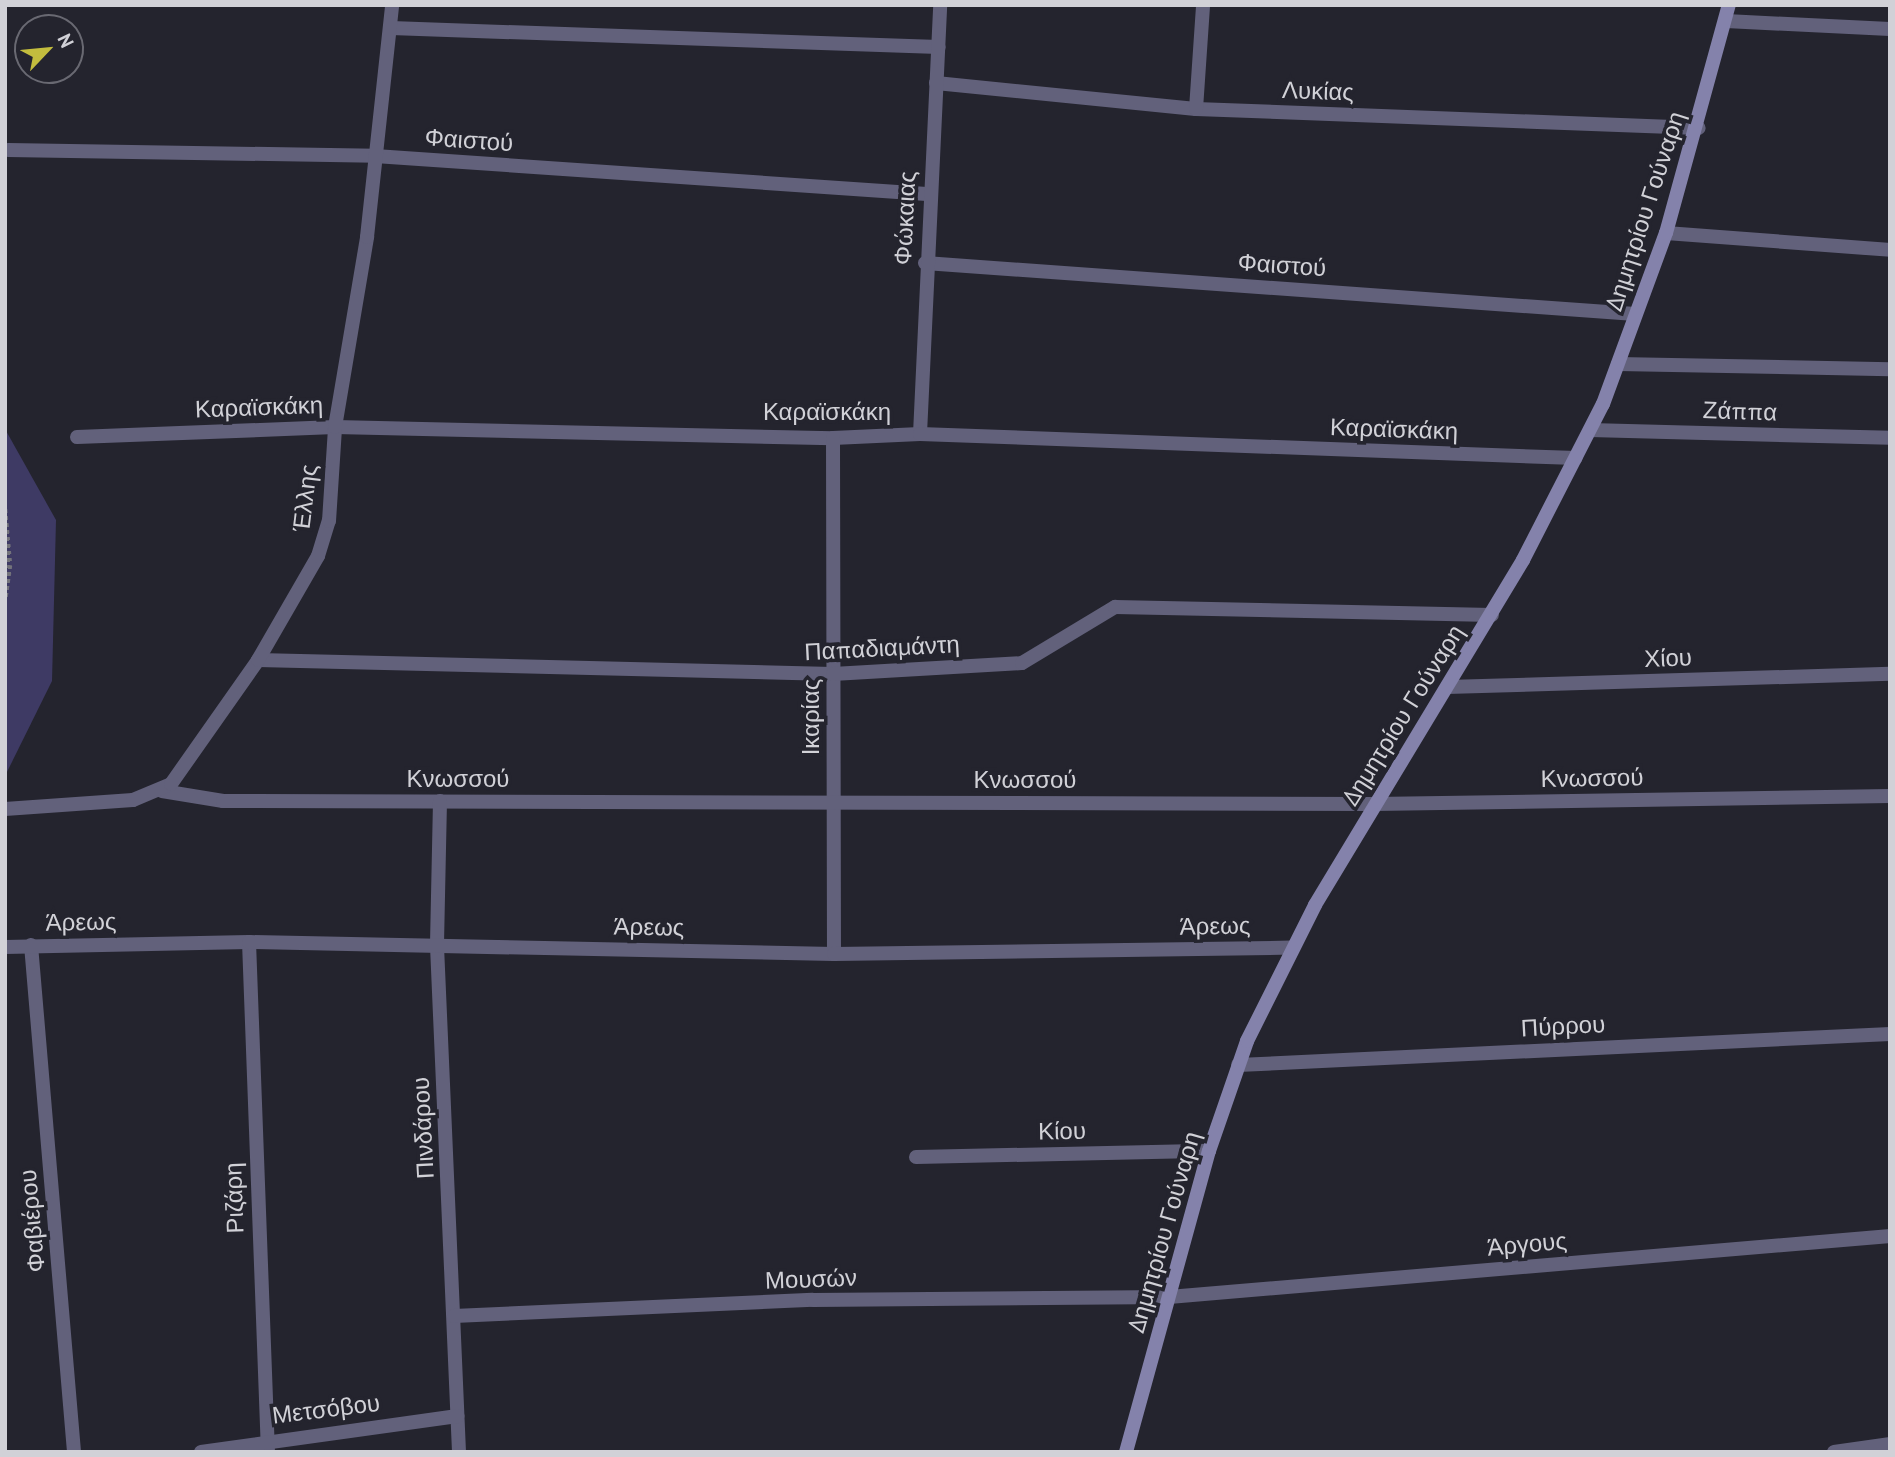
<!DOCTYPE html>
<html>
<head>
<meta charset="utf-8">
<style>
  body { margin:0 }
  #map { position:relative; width:1895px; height:1457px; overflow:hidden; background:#24242e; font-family:"PT Sans",sans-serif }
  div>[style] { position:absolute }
  .green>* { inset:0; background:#3e3a64 }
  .path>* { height:4.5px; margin-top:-2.25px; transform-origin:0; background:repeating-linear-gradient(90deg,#73737b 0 3.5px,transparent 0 7px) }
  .street>* { height:14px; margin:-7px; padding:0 7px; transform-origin:7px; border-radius:7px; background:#62617b }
  .secondary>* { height:14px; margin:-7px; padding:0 7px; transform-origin:7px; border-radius:7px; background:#8482ab }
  span { translate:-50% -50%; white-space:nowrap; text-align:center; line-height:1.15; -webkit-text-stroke:7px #24242e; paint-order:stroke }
  .street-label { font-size:24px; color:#d1d1d7 }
  .frame { position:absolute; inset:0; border:7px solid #d1d1d7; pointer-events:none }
  .north { position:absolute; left:14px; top:14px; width:70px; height:70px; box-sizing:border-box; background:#24242e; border:2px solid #696972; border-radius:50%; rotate:64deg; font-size:19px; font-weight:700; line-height:28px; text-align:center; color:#d1d1d7 }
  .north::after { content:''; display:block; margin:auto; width:24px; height:32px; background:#c3bd3e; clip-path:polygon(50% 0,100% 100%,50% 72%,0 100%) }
</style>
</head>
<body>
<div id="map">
  <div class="green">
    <i style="clip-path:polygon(5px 429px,56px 520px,52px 681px,5px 776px)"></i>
  </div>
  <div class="path">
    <i style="left:5px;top:509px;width:56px;rotate:84.9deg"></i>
    <i style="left:10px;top:565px;width:34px;rotate:98deg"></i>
  </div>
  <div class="street">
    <i style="left:1726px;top:21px;width:164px;rotate:2.8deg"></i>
    <i style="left:391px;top:28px;width:548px;rotate:1.99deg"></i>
    <i style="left:936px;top:83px;width:261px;rotate:5.7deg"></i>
    <i style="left:1196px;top:109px;width:503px;rotate:2.16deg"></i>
    <i style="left:1196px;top:109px;width:104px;rotate:-86.1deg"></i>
    <i style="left:8px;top:150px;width:367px;rotate:0.9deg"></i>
    <i style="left:375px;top:156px;width:553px;rotate:3.94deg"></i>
    <i style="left:1666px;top:233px;width:225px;rotate:4.3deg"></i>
    <i style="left:925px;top:263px;width:712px;rotate:4.11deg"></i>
    <i style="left:1618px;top:364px;width:272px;rotate:1.1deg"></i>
    <i style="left:1590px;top:430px;width:300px;rotate:1.5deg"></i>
    <i style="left:920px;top:434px;width:429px;rotate:-87.3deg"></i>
    <i style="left:77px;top:437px;width:258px;rotate:-2.2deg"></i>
    <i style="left:335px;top:427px;width:498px;rotate:1.3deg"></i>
    <i style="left:833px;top:438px;width:87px;rotate:-2.6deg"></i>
    <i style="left:920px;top:434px;width:656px;rotate:2.1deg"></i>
    <i style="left:833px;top:438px;width:516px;rotate:89.89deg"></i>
    <i style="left:258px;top:660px;width:575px;rotate:1.39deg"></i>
    <i style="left:833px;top:674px;width:189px;rotate:-3.3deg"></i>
    <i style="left:1022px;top:663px;width:109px;rotate:-31.1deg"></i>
    <i style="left:1115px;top:607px;width:377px;rotate:1.2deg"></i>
    <i style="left:1447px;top:687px;width:443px;rotate:-1.7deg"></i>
    <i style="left:162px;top:791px;width:62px;rotate:9.3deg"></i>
    <i style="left:223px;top:801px;width:1151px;rotate:0.15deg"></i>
    <i style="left:1374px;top:804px;width:516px;rotate:-0.89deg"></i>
    <i style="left:440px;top:801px;width:145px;rotate:91.2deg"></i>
    <i style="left:437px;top:946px;width:506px;rotate:87.51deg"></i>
    <i style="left:5px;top:809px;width:128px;rotate:-4deg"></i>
    <i style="left:133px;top:800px;width:41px;rotate:-22.8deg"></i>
    <i style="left:171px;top:784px;width:151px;rotate:-54.9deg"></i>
    <i style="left:258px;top:660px;width:120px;rotate:-60deg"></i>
    <i style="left:318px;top:556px;width:37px;rotate:-73deg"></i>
    <i style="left:329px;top:521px;width:94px;rotate:-86.3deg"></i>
    <i style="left:335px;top:427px;width:193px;rotate:-80.4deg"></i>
    <i style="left:367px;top:237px;width:233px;rotate:-83.8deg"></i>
    <i style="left:249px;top:942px;width:510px;rotate:87.87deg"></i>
    <i style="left:31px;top:945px;width:509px;rotate:85.15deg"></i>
    <i style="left:5px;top:947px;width:244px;rotate:-1.2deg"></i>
    <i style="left:249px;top:942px;width:585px;rotate:1.18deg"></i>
    <i style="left:834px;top:954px;width:457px;rotate:-0.8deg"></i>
    <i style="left:1238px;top:1065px;width:653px;rotate:-2.72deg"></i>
    <i style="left:916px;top:1157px;width:293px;rotate:-1.2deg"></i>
    <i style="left:454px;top:1316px;width:359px;rotate:-2.6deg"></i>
    <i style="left:813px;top:1300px;width:356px;rotate:-0.5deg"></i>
    <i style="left:1169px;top:1297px;width:724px;rotate:-4.84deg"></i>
    <i style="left:201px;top:1452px;width:259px;rotate:-8deg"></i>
    <i style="left:1834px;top:1452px;width:57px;rotate:-8.1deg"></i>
  </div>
  <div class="secondary">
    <i style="left:1126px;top:1452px;width:312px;rotate:-74.6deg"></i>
    <i style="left:1209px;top:1151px;width:116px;rotate:-70.9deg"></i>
    <i style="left:1247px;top:1041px;width:152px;rotate:-63.4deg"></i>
    <i style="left:1315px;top:905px;width:403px;rotate:-58.9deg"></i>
    <i style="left:1523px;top:560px;width:175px;rotate:-62.9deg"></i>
    <i style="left:1603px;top:404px;width:182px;rotate:-69.8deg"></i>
    <i style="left:1666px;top:233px;width:237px;rotate:-74.6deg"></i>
  </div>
  <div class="street-label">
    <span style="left:1318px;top:91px;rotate:2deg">Λυκίας</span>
    <span style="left:469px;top:140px;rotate:4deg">Φαιστού</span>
    <span style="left:1645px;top:211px;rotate:-72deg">Δημητρίου Γούναρη</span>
    <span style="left:905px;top:218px;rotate:-87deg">Φώκαιας</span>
    <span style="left:1282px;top:265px;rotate:4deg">Φαιστού</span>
    <span style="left:259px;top:407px;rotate:-2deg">Καραϊσκάκη</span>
    <span style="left:1740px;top:411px;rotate:2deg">Ζάππα</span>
    <span style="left:827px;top:412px">Καραϊσκάκη</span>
    <span style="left:1394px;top:429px;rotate:2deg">Καραϊσκάκη</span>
    <span style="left:305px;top:498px;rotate:-83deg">Έλλης</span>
    <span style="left:882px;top:648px;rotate:-3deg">Παπαδιαμάντη</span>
    <span style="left:1668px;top:658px;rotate:-2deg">Χίου</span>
    <span style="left:1403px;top:715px;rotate:-58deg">Δημητρίου Γούναρη</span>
    <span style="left:811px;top:717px;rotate:-90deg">Ικαρίας</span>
    <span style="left:1592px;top:778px;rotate:-1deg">Κνωσσού</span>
    <span style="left:458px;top:779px">Κνωσσού</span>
    <span style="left:1025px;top:780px">Κνωσσού</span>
    <span style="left:81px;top:922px;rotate:-1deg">Άρεως</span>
    <span style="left:1215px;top:926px;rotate:-1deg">Άρεως</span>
    <span style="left:649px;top:927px;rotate:1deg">Άρεως</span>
    <span style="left:1563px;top:1026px;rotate:-3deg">Πύρρου</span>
    <span style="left:423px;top:1128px;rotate:-93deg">Πινδάρου</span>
    <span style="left:1062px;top:1131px;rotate:-1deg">Κίου</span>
    <span style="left:234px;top:1198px;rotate:-92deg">Ριζάρη</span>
    <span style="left:32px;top:1221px;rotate:-95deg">Φαβιέρου</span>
    <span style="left:1164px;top:1232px;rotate:-74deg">Δημητρίου Γούναρη</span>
    <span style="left:1527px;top:1244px;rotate:-5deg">Άργους</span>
    <span style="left:811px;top:1279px;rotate:-2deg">Μουσών</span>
    <span style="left:326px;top:1409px;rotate:-7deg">Μετσόβου</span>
  </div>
  <div class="frame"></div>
  <div class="north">N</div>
</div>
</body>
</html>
